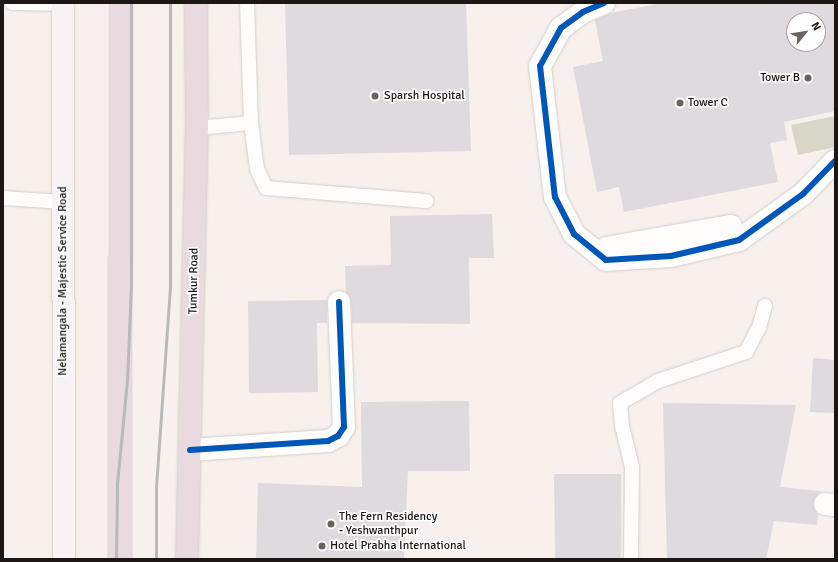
<!DOCTYPE html>
<html>
<head>
<meta charset="utf-8">
<style>
  body { margin:0 }
  #map { position:relative; width:838px; height:562px; overflow:hidden; background:#f7f0ec; font-family:Signika,sans-serif }
  div>[style] { position:absolute }
  .green>* { inset:0; background:#d7d6c8 }
  .building>* { inset:0; background:#dfdadd }
  .roads { filter:drop-shadow(0 0 1px #d3cdca) drop-shadow(0 0 1px #d3cdca) }
  .lane>* { height:14px; margin:-7px; padding:0 7px; transform-origin:7px; border-radius:7px; background:#fefdfc }
  .street>* { height:22px; margin:-11px; padding:0 11px; transform-origin:11px; border-radius:11px; background:#fefdfc }
  .secondary>* { height:22px; margin:-11px; padding:0 11px; transform-origin:11px; border-radius:11px; background:#f8f2f4 }
  .highway>* { height:22px; margin:-11px; padding:0 11px; transform-origin:11px; border-radius:11px; background:#e9dadf }
  .rail>* { height:3px; margin:-1.5px; padding:0 1.5px; transform-origin:1.5px; border-radius:1.5px; background:#bbb9b7 }
  .cycleway>* { height:6px; margin:-3px; padding:0 3px; transform-origin:3px; border-radius:3px; background:#0057b8 }
  .dots>* { width:11px; height:11px; translate:-50% -50%; box-sizing:border-box; border:2px solid #fefefe; border-radius:50% }
  span { translate:-50% -50%; white-space:nowrap; text-align:center; line-height:1.15; -webkit-text-stroke:3.5px #fefefe; paint-order:stroke }
  .poi-label { font-size:12px; color:#1c1715 }
  .right { translate:-100% -50%; text-align:right }
  .left { translate:0 -50%; text-align:left }
  .street-label { font-size:12px; color:#1c1715 }
  .frame { position:absolute; inset:0; border:4px solid #1c1715; pointer-events:none }
  .north { position:absolute; left:786px; top:12px; width:40px; height:40px; box-sizing:border-box; background:#fefefe; border:1px solid #a4a2a1; border-radius:50%; rotate:60deg; font-size:11px; font-weight:700; line-height:16px; text-align:center; color:#1c1715 }
  .north::after { content:''; display:block; margin:auto; width:14px; height:18px; background:#696360; clip-path:polygon(50% 0,100% 100%,50% 72%,0 100%) }
</style>
</head>
<body>
<div id="map">
  <div class="green">
    <i style="clip-path:polygon(835px 116px,835px 147px,798px 155px,791px 125px)"></i>
  </div>
  <div class="building">
    <i style="clip-path:polygon(285px 3px,466px 3px,471px 151px,289px 155px)"></i>
    <i style="clip-path:polygon(evenodd,663px 3px,835px 3px,835px 111px,784px 122px,787px 140px,770px 143px,778px 182px,624px 212px,619px 187px,597px 192px,573px 67px,603px 61px,595px 20px,610px 13px,663px 3px,794px 20px,818px 20px,818px 44px,794px 44px,794px 20px)"></i>
    <i style="clip-path:polygon(492px 214px,494px 258px,469px 258px,470px 324px,352px 323px,351px 301px,346px 292px,345px 266px,391px 265px,390px 216px)"></i>
    <i style="clip-path:polygon(327px 300px,327px 323px,317px 323px,318px 392px,249px 393px,248px 301px)"></i>
    <i style="clip-path:polygon(813px 358px,835px 360px,835px 413px,810px 412px)"></i>
    <i style="clip-path:polygon(469px 401px,470px 471px,408px 471px,404px 559px,256px 559px,258px 483px,362px 487px,361px 402px)"></i>
    <i style="clip-path:polygon(663px 403px,796px 405px,780px 487px,820px 491px,813px 503px,818px 514px,817px 525px,774px 521px,766px 559px,667px 559px)"></i>
    <i style="clip-path:polygon(554px 474px,621px 474px,621px 559px,555px 559px)"></i>
  </div>
  <div class="roads">
    <div class="lane">
      <i style="left:12px;top:3px;width:51px;rotate:1.1deg"></i>
      <i style="left:251px;top:123px;width:46px;rotate:82.6deg"></i>
      <i style="left:257px;top:169px;width:21px;rotate:65deg"></i>
      <i style="left:266px;top:188px;width:161px;rotate:4.6deg"></i>
      <i style="left:197px;top:128px;width:54px;rotate:-5.3deg"></i>
      <i style="left:251px;top:123px;width:120px;rotate:-91.9deg"></i>
      <i style="left:3px;top:198px;width:60px;rotate:3.8deg"></i>
      <i style="left:631px;top:559px;width:92px;rotate:-89.4deg"></i>
      <i style="left:632px;top:467px;width:42px;rotate:-103.7deg"></i>
      <i style="left:622px;top:426px;width:23px;rotate:-95deg"></i>
      <i style="left:620px;top:403px;width:44px;rotate:-30.1deg"></i>
      <i style="left:658px;top:381px;width:93px;rotate:-18.2deg"></i>
      <i style="left:746px;top:352px;width:27px;rotate:-62deg"></i>
      <i style="left:759px;top:328px;width:23px;rotate:-75deg"></i>
    </div>
    <div class="street">
      <i style="left:604px;top:3px;width:23px;rotate:157deg"></i>
      <i style="left:583px;top:12px;width:27px;rotate:144deg"></i>
      <i style="left:561px;top:28px;width:43px;rotate:118.9deg"></i>
      <i style="left:540px;top:66px;width:132px;rotate:83.5deg"></i>
      <i style="left:555px;top:197px;width:42px;rotate:62.8deg"></i>
      <i style="left:574px;top:234px;width:41px;rotate:39.1deg"></i>
      <i style="left:606px;top:260px;width:65px;rotate:-3.5deg"></i>
      <i style="left:671px;top:256px;width:70px;rotate:-13.2deg"></i>
      <i style="left:739px;top:240px;width:79px;rotate:-35.7deg"></i>
      <i style="left:803px;top:194px;width:46px;rotate:-45.9deg"></i>
      <i style="left:606px;top:248px;width:127px;rotate:-10deg"></i>
      <i style="left:190px;top:450px;width:138px;rotate:-3.7deg"></i>
      <i style="left:328px;top:441px;width:11px;rotate:-27deg"></i>
      <i style="left:338px;top:436px;width:11px;rotate:-56deg"></i>
      <i style="left:344px;top:427px;width:125px;rotate:-92.3deg"></i>
      <i style="left:825px;top:504px;width:10px;rotate:6deg"></i>
    </div>
    <div class="secondary">
      <i style="left:63px;top:3px;width:556px;rotate:89.9deg"></i>
    </div>
    <div class="highway">
      <i style="left:120px;top:559px;width:556px;rotate:-89.9deg"></i>
      <i style="left:187px;top:559px;width:431px;rotate:-88.7deg"></i>
      <i style="left:197px;top:128px;width:125px;rotate:-90.5deg"></i>
    </div>
  </div>
  <div class="rail">
    <i style="left:116px;top:559px;width:75px;rotate:-89.2deg"></i>
    <i style="left:117px;top:484px;width:103px;rotate:-84.5deg"></i>
    <i style="left:127px;top:381px;width:94px;rotate:-87.6deg"></i>
    <i style="left:131px;top:287px;width:284px;rotate:-90deg"></i>
    <i style="left:156px;top:559px;width:72px;rotate:-90deg"></i>
    <i style="left:156px;top:487px;width:198px;rotate:-86deg"></i>
    <i style="left:170px;top:289px;width:286px;rotate:-90deg"></i>
  </div>
  <div class="cycleway">
    <i style="left:604px;top:3px;width:23px;rotate:157deg"></i>
    <i style="left:583px;top:12px;width:27px;rotate:144deg"></i>
    <i style="left:561px;top:28px;width:43px;rotate:118.9deg"></i>
    <i style="left:540px;top:66px;width:132px;rotate:83.5deg"></i>
    <i style="left:555px;top:197px;width:42px;rotate:62.8deg"></i>
    <i style="left:574px;top:234px;width:41px;rotate:39.1deg"></i>
    <i style="left:606px;top:260px;width:65px;rotate:-3.5deg"></i>
    <i style="left:671px;top:256px;width:70px;rotate:-13.2deg"></i>
    <i style="left:739px;top:240px;width:79px;rotate:-35.7deg"></i>
    <i style="left:803px;top:194px;width:46px;rotate:-45.9deg"></i>
    <i style="left:190px;top:450px;width:138px;rotate:-3.7deg"></i>
    <i style="left:328px;top:441px;width:11px;rotate:-27deg"></i>
    <i style="left:338px;top:436px;width:11px;rotate:-56deg"></i>
    <i style="left:344px;top:427px;width:125px;rotate:-92.3deg"></i>
  </div>
  <div class="dots">
    <i style="left:808px;top:78px;background:#696360"></i>
    <i style="left:375px;top:96px;background:#696360"></i>
    <i style="left:680px;top:103px;background:#696360"></i>
    <i style="left:331px;top:524px;background:#696360"></i>
    <i style="left:322px;top:546px;background:#696360"></i>
  </div>
  <div class="poi-label">
    <span class="right" style="left:800px;top:78px">Tower B</span>
    <span class="left" style="left:384px;top:96px">Sparsh Hospital</span>
    <span class="left" style="left:688px;top:103px">Tower C</span>
    <span class="left" style="left:339px;top:524px">The Fern Residency<br>- Yeshwanthpur</span>
    <span class="left" style="left:330px;top:546px">Hotel Prabha International</span>
  </div>
  <div class="street-label">
    <span style="left:63px;top:281px;rotate:-90deg">Nelamangala - Majestic Service Road</span>
    <span style="left:194px;top:281px;rotate:-89deg">Tumkur Road</span>
  </div>
  <div class="frame"></div>
  <div class="north">N</div>
</div>
</body>
</html>
